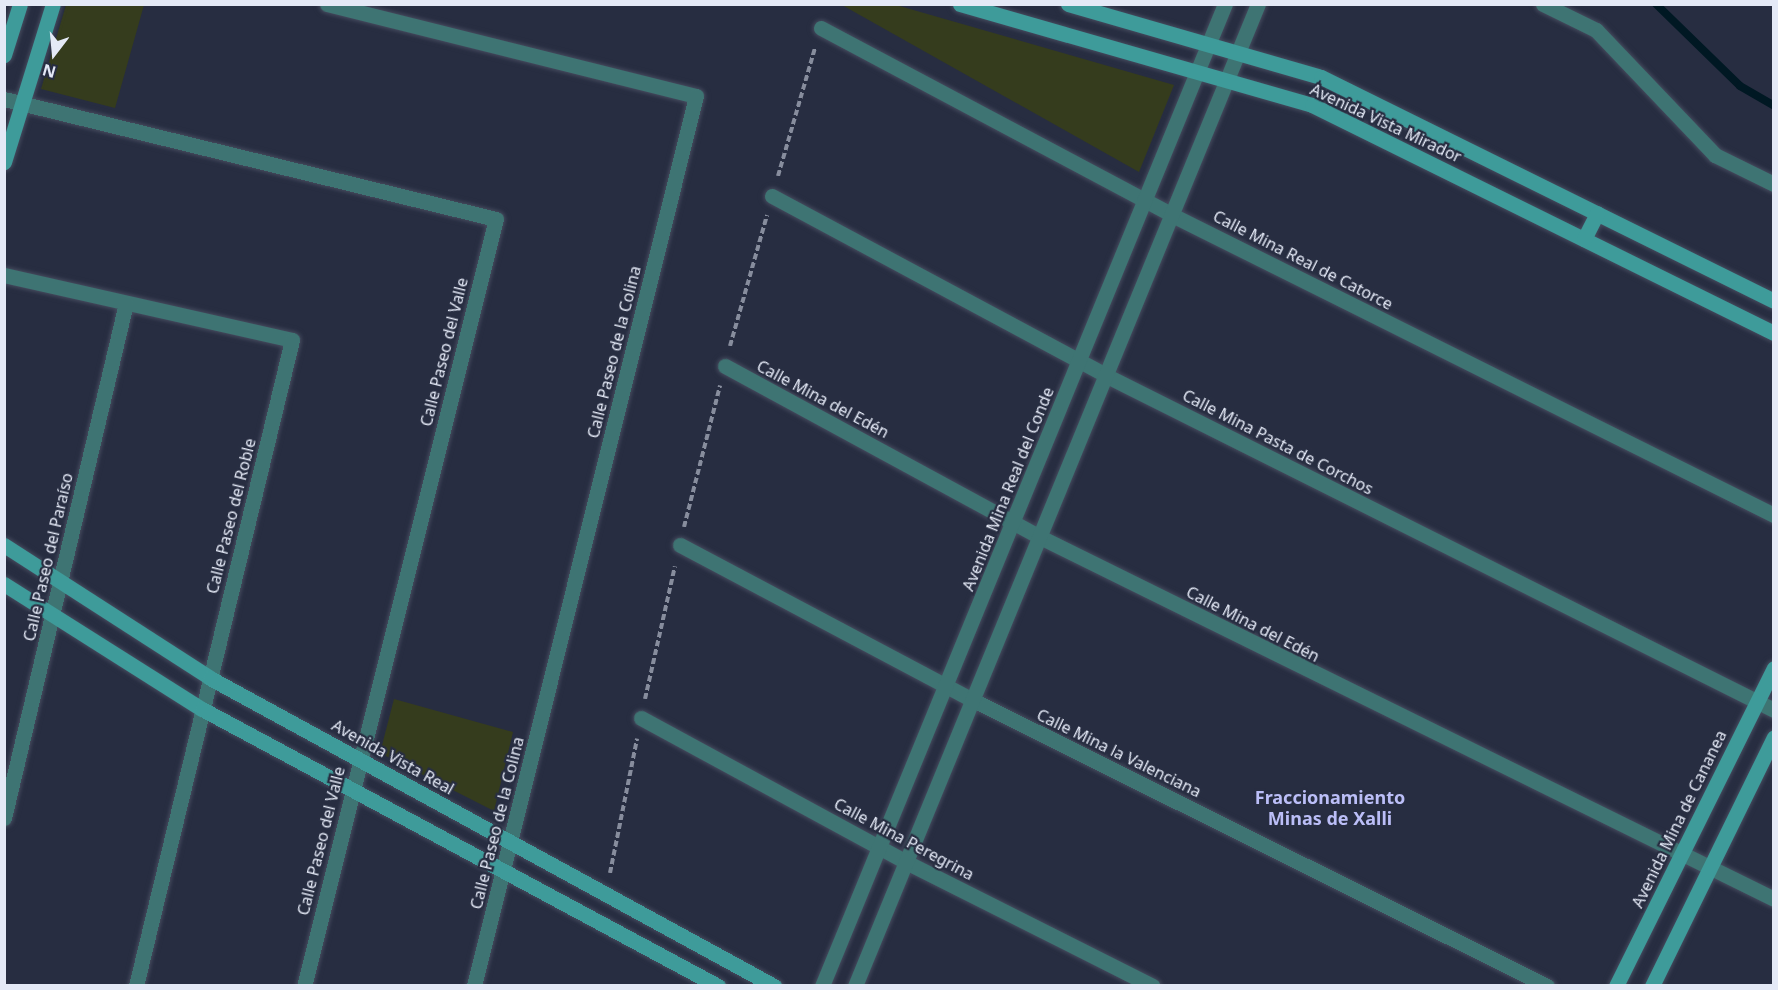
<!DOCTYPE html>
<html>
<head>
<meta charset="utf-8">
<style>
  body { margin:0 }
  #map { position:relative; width:1778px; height:990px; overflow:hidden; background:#272d41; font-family:"Noto Sans",sans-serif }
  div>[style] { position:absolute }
  .green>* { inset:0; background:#353c1d }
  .stream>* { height:8px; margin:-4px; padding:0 4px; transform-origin:4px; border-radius:4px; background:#001823 }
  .path>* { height:4px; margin-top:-2px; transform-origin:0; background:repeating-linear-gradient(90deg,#878d9d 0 6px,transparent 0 9px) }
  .roads { filter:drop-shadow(0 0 2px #454b5e) drop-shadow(0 0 2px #454b5e) }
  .street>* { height:15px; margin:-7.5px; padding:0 7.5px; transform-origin:7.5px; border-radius:7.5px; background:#3e7473 }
  .secondary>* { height:15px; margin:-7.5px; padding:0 7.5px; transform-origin:7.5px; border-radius:7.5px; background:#3e9b9a }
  span { translate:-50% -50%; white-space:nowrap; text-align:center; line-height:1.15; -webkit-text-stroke:4.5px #272d41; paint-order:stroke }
  .street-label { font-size:16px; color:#e4e9f6 }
  .neighbourhood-label { font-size:18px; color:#bbbef7; font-weight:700 }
  .frame { position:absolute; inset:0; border:6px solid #e4e9f6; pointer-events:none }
  .north { position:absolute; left:24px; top:24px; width:60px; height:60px; -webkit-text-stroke:4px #272d41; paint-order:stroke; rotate:196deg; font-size:16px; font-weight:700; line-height:24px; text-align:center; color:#e4e9f6 }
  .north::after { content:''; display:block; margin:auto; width:21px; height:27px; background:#e4e9f6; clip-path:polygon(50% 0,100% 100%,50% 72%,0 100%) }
</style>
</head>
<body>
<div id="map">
  <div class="green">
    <i style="clip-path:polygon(66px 5px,144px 5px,115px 108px,41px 89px)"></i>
    <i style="clip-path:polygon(842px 5px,896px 5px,1174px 85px,1139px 172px)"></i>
    <i style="clip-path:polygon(394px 699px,513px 732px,494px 811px,380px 753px)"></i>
  </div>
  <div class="stream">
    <i style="left:1656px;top:4px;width:117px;rotate:44.3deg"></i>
    <i style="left:1740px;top:86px;width:39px;rotate:30deg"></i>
  </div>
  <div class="path">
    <i style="left:778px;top:176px;width:133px;rotate:-73.9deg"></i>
    <i style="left:730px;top:346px;width:136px;rotate:-74.2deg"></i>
    <i style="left:684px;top:527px;width:146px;rotate:-75.7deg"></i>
    <i style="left:645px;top:699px;width:136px;rotate:-77.3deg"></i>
    <i style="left:610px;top:873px;width:137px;rotate:-78.6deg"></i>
  </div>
  <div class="roads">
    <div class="street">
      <i style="left:327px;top:4px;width:380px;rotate:14deg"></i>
      <i style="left:696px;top:96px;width:917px;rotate:104.01deg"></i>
      <i style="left:1543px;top:4px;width:59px;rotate:26.1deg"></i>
      <i style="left:1596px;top:30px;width:173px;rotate:46.4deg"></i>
      <i style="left:1715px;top:155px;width:66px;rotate:26.2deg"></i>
      <i style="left:821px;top:28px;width:398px;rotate:28deg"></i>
      <i style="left:1172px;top:215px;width:673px;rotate:26.49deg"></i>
      <i style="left:4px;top:99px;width:506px;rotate:13.71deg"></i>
      <i style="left:496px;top:219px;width:791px;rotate:104.05deg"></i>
      <i style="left:772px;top:196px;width:380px;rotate:28.2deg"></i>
      <i style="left:1107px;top:376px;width:746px;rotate:26.6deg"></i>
      <i style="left:4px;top:275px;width:295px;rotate:12.7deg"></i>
      <i style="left:292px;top:340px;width:665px;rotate:103.58deg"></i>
      <i style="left:725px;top:366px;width:358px;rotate:28.5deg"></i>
      <i style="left:1040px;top:537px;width:818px;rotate:26.25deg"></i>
      <i style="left:680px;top:545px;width:334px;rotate:27.9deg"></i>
      <i style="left:975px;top:701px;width:639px;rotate:26.48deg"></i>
      <i style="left:641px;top:718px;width:302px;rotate:28.5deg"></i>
      <i style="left:906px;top:862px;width:276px;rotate:26.7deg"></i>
      <i style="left:4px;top:818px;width:529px;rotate:-76.67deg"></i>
      <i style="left:822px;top:986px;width:1061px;rotate:-67.69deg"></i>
      <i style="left:855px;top:986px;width:1061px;rotate:-67.69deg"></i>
    </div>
    <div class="secondary">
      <i style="left:960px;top:4px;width:366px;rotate:16deg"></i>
      <i style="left:1312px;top:105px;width:515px;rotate:26.27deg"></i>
      <i style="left:1068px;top:4px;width:263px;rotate:16.1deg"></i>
      <i style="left:1321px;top:77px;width:505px;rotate:26.31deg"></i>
      <i style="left:4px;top:55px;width:53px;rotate:-72.6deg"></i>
      <i style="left:4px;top:162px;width:165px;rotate:-72.8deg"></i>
      <i style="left:1584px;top:239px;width:29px;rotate:-63deg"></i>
      <i style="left:4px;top:545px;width:245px;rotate:32.8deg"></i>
      <i style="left:210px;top:678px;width:643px;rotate:28.64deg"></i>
      <i style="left:4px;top:584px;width:234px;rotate:32.3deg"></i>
      <i style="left:202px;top:709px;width:586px;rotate:28.23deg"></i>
      <i style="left:1616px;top:986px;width:355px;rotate:-63.6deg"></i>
      <i style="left:1652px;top:986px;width:277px;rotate:-63.9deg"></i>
    </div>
  </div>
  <div class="street-label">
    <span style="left:1386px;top:123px;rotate:25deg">Avenida Vista Mirador</span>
    <span style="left:1303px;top:260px;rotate:27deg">Calle Mina Real de Catorce</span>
    <span style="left:444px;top:352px;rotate:-76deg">Calle Paseo del Valle</span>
    <span style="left:614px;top:352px;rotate:-76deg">Calle Paseo de la Colina</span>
    <span style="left:823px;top:399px;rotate:28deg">Calle Mina del Edén</span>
    <span style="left:1278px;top:442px;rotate:27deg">Calle Mina Pasta de Corchos</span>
    <span style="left:1008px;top:489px;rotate:-68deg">Avenida Mina Real del Conde</span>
    <span style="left:231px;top:516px;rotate:-76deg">Calle Paseo del Roble</span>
    <span style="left:48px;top:557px;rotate:-77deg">Calle Paseo del Paraíso</span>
    <span style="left:1253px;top:624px;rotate:27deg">Calle Mina del Edén</span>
    <span style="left:1119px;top:753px;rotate:26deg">Calle Mina la Valenciana</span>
    <span style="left:393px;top:757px;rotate:29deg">Avenida Vista Real</span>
    <span style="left:1679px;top:819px;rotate:-64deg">Avenida Mina de Cananea</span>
    <span style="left:497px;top:823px;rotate:-76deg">Calle Paseo de la Colina</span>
    <span style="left:904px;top:839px;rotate:28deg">Calle Mina Peregrina</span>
    <span style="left:321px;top:841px;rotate:-76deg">Calle Paseo del Valle</span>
  </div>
  <div class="neighbourhood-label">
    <span style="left:1330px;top:808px">Fraccionamiento<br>Minas de Xalli</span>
  </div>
  <div class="frame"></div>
  <div class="north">N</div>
</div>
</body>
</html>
